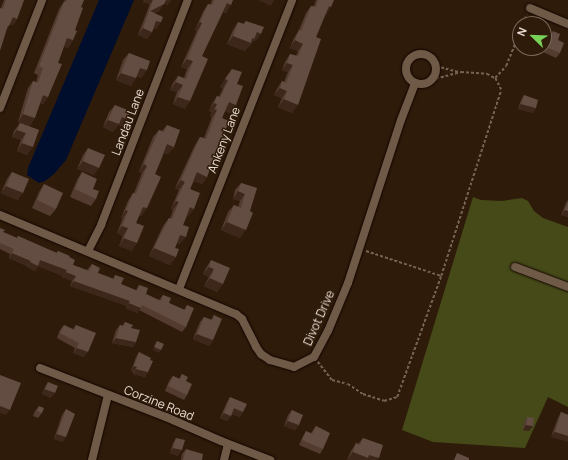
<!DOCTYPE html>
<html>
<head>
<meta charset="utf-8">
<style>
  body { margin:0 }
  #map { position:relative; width:568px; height:460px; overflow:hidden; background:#2e1b0a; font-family:Manrope,sans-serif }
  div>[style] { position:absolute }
  .forest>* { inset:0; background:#454a18 }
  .water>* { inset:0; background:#000e2e }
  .path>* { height:1.5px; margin-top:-0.75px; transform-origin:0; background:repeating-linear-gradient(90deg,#756456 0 3px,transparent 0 5px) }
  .roads { filter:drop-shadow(0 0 1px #150500) drop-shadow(0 0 1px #150500) }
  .minor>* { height:8px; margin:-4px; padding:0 4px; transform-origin:4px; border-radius:4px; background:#6f5947 }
  .minor>.ring { margin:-4px; padding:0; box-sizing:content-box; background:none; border:8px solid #6f5947; border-radius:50% }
  .wall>* { inset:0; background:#533b30 }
  .shaded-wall>* { inset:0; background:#3d271a }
  .building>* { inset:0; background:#634d42 }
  span { translate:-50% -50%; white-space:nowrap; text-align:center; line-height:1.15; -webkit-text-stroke:3px #2e1b0a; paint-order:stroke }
  .street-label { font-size:12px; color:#ecdfd5 }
  .north { position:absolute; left:512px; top:16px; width:40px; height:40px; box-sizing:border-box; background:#2e1b0a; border:1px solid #7a695b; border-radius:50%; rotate:293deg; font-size:11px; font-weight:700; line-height:16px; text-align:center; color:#ecdfd5 }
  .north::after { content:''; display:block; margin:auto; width:14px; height:18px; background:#79d158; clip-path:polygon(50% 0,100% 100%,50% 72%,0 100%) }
</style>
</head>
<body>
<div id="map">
  <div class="forest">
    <i style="clip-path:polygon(473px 197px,481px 200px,502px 201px,522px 198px,528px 201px,534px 211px,543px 218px,568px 227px,568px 407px,548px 397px,525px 448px,433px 442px,402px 430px)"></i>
  </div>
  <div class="water">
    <i style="clip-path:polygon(99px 0,134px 0,66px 160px,54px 174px,45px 181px,39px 183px,27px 175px,28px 168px)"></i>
  </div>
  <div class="path">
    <i style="left:523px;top:24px;width:10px;rotate:-66deg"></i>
    <i style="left:436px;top:66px;width:24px;rotate:15deg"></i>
    <i style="left:431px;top:80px;width:31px;rotate:-15deg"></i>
    <i style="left:461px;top:72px;width:26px;rotate:4deg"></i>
    <i style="left:487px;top:74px;width:9px;rotate:27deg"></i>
    <i style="left:366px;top:251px;width:79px;rotate:18.4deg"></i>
    <i style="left:318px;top:362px;width:23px;rotate:52deg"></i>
    <i style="left:332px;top:380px;width:16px;rotate:14deg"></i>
    <i style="left:348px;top:384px;width:18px;rotate:34deg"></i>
    <i style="left:363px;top:394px;width:22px;rotate:18deg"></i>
    <i style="left:384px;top:401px;width:14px;rotate:-17deg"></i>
    <i style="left:397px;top:397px;width:129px;rotate:-70deg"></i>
    <i style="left:441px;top:276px;width:195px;rotate:-72.1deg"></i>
    <i style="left:501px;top:90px;width:13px;rotate:-117deg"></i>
    <i style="left:495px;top:78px;width:16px;rotate:-47deg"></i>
    <i style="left:506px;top:66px;width:37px;rotate:-68deg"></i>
  </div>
  <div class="roads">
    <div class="minor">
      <i style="left:530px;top:8px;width:41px;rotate:22.8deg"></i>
      <i class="ring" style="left:406px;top:54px;width:22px;height:22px"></i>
      <i style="left:0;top:108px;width:116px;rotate:-68.7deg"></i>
      <i style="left:0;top:215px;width:256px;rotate:22.8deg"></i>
      <i style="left:236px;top:314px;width:8px;rotate:40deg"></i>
      <i style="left:242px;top:319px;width:31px;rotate:63deg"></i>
      <i style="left:256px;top:347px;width:9px;rotate:54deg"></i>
      <i style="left:261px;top:354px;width:11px;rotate:34deg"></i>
      <i style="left:270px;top:360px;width:25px;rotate:16deg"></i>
      <i style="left:294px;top:367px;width:22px;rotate:-27deg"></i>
      <i style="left:314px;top:357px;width:30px;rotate:-62deg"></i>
      <i style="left:328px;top:331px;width:52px;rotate:-67.4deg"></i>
      <i style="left:348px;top:283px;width:171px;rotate:-72deg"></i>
      <i style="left:401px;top:120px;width:40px;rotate:-69deg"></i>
      <i style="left:88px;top:251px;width:29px;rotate:-63deg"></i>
      <i style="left:101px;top:225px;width:241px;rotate:-68.9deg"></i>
      <i style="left:515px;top:267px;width:57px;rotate:20.7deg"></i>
      <i style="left:179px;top:289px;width:310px;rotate:-68.6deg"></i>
      <i style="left:40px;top:368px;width:135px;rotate:21.3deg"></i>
      <i style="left:166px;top:417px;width:60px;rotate:23.6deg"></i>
      <i style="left:221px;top:441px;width:53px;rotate:21.2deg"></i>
      <i style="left:92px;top:460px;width:67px;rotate:-76.2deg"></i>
      <i style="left:224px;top:460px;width:16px;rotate:-76deg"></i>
    </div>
  </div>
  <div class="wall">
    <i style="clip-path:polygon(4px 0,24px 0,17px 19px,13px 25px,10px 24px,6px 30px,1px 8px)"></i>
    <i style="clip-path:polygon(65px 0,84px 0,81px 7px,75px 30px,73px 40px,68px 48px,64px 46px,58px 63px,48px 97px,43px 104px,40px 103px,30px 126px,18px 122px,28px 88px,33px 81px,36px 82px,38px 75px,34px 73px,59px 9px)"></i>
    <i style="clip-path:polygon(144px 0,171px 0,167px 5px,164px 3px,159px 11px,155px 13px,161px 22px,156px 29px,154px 28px,152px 32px,147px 39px,138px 35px,150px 4px,143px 2px)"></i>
    <i style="clip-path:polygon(212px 0,233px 0,226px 13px,223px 12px,202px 56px,185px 109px,173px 104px,177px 92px,170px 90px,173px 83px,178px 76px,184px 78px,187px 69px,181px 67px,197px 31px,195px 30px,203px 12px,208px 4px,210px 5px)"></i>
    <i style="clip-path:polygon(316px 0,334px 0,326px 15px,325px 15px,316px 37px,292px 113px,278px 107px,282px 98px,274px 95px,277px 89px,282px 81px,284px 82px,288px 72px,282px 70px,285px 62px,290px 54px,296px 56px,298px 51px,290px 48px,294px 38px,299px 30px,306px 13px,311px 6px,314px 6px)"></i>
    <i style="clip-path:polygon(246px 21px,256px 41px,254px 40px,249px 47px,248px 47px,245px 51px,227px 44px,233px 30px,238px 22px,243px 24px)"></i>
    <i style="clip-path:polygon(553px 31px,558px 40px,560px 53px,556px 58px,543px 52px,550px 37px)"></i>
    <i style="clip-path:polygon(129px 53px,147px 70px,141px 78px,137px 76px,131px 86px,116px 80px,123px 60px)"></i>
    <i style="clip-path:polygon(232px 69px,237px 84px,236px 105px,230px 113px,225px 111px,222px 118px,207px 177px,202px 184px,194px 181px,190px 189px,194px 209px,188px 216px,187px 216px,183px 225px,180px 244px,177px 243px,175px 248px,176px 257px,170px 265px,149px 256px,163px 226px,169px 218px,170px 219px,173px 210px,171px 209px,179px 190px,175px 188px,195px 145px,200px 137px,204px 138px,212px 117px,210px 116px,212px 112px,209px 111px,212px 104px,217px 96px,219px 97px,223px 88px,220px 87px)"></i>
    <i style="clip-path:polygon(524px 95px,536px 108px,533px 113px,518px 109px,521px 100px)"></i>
    <i style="clip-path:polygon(115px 105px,127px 119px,122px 126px,118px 125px,113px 132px,103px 127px,109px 112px)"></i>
    <i style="clip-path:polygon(20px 123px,39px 130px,27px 155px,17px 151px,21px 140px,12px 137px,14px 131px)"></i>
    <i style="clip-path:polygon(167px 125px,174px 147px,168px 154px,164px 153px,155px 174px,147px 208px,141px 216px,139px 215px,136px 223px,132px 251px,119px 246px,123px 236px,117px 233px,123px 218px,121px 218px,128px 201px,133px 193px,134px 193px,142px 173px,139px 172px,153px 137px,159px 130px,162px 131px)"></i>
    <i style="clip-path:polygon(88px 148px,94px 175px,77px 169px,83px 155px)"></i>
    <i style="clip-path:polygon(12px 172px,18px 200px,1px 193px,7px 179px)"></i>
    <i style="clip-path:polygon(82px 172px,93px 189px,96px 199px,91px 206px,70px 197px,77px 180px)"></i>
    <i style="clip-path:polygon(241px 183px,257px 188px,240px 238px,221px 230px,228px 212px,234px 205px,238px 207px,240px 201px,233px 199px,235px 190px)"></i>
    <i style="clip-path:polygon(44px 184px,56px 209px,50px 216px,32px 208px,39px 192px)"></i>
    <i style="clip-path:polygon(568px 200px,568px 217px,561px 215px,566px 203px)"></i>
    <i style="clip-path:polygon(0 228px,3px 232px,17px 238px,18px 236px,56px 253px,58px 251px,69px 257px,73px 265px,87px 270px,92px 264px,98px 273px,113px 279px,115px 275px,121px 284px,136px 290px,139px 285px,146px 294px,159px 300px,163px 295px,169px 303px,184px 310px,187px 305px,186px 327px,182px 332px,139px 310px,137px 313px,126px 308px,127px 306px,70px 286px,72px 281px,62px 277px,63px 276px,38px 266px,35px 271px,27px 267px,27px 266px,9px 258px,10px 254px,0 249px)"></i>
    <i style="clip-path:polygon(211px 260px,223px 284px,217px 292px,204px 286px,209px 277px,203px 274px,206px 268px)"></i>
    <i style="clip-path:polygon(214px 315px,213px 340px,209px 346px,193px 339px,200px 322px,204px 317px,211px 320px)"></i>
    <i style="clip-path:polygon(125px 322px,136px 342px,133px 347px,112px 343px,116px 330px,120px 325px,122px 326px)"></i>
    <i style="clip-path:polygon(64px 325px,73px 329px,76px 325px,84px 357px,73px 353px,75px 348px,57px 338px,60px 330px)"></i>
    <i style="clip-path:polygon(139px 352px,150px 360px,148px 372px,145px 377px,133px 374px,133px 372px,131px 371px,136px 357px)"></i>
    <i style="clip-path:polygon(182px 374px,187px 395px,184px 400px,165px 391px,169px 381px,173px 376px,179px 379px)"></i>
    <i style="clip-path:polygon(48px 382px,51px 398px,42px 394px,45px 387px)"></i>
    <i style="clip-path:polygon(230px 397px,243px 412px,240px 417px,232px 414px,227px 421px,220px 418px,227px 402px)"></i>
    <i style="clip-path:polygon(39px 406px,42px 413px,38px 418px,33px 416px,35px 411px)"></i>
    <i style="clip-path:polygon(66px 409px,63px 442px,54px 439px,62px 415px)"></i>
    <i style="clip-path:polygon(292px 410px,299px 425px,295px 430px,284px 426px,288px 415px)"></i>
    <i style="clip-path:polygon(561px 412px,568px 415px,551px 437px,558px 418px)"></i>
    <i style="clip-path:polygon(527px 417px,533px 426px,529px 431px,523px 430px,524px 422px)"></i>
    <i style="clip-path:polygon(316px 426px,323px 449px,320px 454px,299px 445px,303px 436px,306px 431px,311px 433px)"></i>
    <i style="clip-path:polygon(176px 438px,178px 456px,170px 453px,173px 443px)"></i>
    <i style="clip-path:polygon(363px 438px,377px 460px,347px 460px,351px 451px,356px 443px,358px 444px)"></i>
    <i style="clip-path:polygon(186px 449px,202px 460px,181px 460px,182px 454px)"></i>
  </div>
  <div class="shaded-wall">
    <i style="clip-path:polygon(145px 0,153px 0,150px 4px,143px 2px)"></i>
    <i style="clip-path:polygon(164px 0,171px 0,167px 5px,162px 3px)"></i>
    <i style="clip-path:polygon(258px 0,274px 0,271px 6px)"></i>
    <i style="clip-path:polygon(227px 3px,231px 5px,226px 13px,222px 11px)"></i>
    <i style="clip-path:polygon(164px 4px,159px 11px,147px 17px,150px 11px)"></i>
    <i style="clip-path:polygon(329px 6px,331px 7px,326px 15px,323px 14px)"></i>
    <i style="clip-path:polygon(13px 17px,17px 19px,13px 25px,8px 23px)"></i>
    <i style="clip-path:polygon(156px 21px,161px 22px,156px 29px,152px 27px)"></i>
    <i style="clip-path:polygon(200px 22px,202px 23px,197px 31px,195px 30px)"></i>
    <i style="clip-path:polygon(143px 28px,152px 32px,147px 39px,138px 35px)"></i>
    <i style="clip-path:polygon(257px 32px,261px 34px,256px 41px,254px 40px,249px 47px,248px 47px,245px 51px,227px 44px,233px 36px)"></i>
    <i style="clip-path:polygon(67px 38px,73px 40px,68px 48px,62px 45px)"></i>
    <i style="clip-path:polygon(295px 40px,303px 44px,298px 51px,290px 48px)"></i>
    <i style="clip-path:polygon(187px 59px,193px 61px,187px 69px,181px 67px)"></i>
    <i style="clip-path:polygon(287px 63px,293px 65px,288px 72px,282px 70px)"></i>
    <i style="clip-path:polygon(140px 68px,147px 70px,141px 78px,135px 75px)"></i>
    <i style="clip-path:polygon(121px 73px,136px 78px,131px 86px,116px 80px)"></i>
    <i style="clip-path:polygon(225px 79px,228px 80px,223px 88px,220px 87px)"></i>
    <i style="clip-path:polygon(176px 82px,183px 85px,177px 92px,170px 90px)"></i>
    <i style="clip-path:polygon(280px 88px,287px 91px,282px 98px,274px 95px)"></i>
    <i style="clip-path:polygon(43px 95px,48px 97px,43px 104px,38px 103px)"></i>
    <i style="clip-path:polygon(178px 97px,190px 101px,185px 109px,173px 104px)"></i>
    <i style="clip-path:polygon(284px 99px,298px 105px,292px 113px,278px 107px)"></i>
    <i style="clip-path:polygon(229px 102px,236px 105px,230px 113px,223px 110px)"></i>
    <i style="clip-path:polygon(214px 103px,217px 104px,212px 112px,209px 111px)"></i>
    <i style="clip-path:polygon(521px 104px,536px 108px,533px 113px,518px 109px)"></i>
    <i style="clip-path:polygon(215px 109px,217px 110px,212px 117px,210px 116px)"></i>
    <i style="clip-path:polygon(23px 114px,35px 118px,30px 126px,18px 122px)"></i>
    <i style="clip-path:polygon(122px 117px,127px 119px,122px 126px,118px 125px,113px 132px,103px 127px,108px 120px)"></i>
    <i style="clip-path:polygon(17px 130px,26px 133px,21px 140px,12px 137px)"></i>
    <i style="clip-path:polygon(22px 143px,33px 147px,27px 155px,17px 151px)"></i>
    <i style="clip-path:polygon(167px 144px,174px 147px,168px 154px,162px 152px)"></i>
    <i style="clip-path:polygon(83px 161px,99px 168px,94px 175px,77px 169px)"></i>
    <i style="clip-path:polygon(144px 164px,147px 166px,142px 173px,139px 172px)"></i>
    <i style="clip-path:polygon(197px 172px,207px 177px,202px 184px,192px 180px)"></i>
    <i style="clip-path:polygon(181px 180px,185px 182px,179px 190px,175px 188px)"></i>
    <i style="clip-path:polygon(6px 186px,23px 193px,18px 200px,1px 193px)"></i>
    <i style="clip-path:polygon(238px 191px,245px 194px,240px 201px,233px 199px)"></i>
    <i style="clip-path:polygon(176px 201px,179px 202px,173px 210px,171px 209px)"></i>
    <i style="clip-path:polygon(143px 207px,147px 208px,141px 216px,137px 214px)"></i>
    <i style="clip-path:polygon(190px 207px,194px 209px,188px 216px,185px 215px)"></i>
    <i style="clip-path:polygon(126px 210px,128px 211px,123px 218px,121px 218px)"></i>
    <i style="clip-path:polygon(565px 210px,568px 211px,568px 217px,561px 215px)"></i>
    <i style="clip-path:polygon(227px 222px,246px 230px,240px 238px,221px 230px)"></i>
    <i style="clip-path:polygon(122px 226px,128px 228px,123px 236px,117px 233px)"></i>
    <i style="clip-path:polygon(180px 235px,186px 237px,180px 244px,175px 242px)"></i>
    <i style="clip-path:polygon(124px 238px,137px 243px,132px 251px,119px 246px)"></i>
    <i style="clip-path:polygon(154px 248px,176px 257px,170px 265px,149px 256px)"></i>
    <i style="clip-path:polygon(12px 253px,31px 261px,27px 266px,9px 258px)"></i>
    <i style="clip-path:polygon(40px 260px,67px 270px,63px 276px,38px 266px,35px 271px,27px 267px,30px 262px)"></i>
    <i style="clip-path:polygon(209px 267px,214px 269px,209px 277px,203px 274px)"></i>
    <i style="clip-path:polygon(66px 272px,76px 276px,72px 281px,62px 277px)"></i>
    <i style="clip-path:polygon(210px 278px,223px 284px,217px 292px,204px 286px)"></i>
    <i style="clip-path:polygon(74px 281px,130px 301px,127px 306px,70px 286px)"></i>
    <i style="clip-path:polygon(129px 303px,141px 308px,137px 313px,126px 308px)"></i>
    <i style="clip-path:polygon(197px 334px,213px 340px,209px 346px,193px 339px)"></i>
    <i style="clip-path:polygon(116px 338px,136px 342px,133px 347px,112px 343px)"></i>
    <i style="clip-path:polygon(154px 347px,161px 350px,159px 353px,153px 350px)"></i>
    <i style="clip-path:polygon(77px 348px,88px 352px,84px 357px,73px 353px)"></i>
    <i style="clip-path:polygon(134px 366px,137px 367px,133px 372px,131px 371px)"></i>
    <i style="clip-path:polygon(136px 369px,148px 372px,145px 377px,133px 374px)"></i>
    <i style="clip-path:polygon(45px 389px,55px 393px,51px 398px,42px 394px)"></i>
    <i style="clip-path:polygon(0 406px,10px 410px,6px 415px,0 413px)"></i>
    <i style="clip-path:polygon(234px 408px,243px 412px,240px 417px,230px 413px)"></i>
    <i style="clip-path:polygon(224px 413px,231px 416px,227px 421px,220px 418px)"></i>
    <i style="clip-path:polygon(288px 421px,299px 425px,295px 430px,284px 426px)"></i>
    <i style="clip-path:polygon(526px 425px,533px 426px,529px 431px,523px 430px)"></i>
    <i style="clip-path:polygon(555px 432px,568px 436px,568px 442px,551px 437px)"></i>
    <i style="clip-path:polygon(57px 434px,66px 437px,63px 442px,54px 439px)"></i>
    <i style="clip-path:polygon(173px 448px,182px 450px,178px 456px,170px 453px)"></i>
    <i style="clip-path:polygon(353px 452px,369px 455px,379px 458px,377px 460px,347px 460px)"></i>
  </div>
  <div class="building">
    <i style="clip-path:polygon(6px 0,24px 0,17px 19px,13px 17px,9px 26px,8px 25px,0 51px,0 8px,3px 9px)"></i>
    <i style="clip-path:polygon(67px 0,84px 0,81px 7px,83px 8px,75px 30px,77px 31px,73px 40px,67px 38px,58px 63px,62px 64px,48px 97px,43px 95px,35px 118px,23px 114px,33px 81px,38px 83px,43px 68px,39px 66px,64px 2px,66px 2px)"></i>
    <i style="clip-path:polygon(153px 0,166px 0,164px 4px,150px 11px,163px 17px,161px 22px,156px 21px,152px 32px,143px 28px)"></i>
    <i style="clip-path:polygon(214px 0,233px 0,231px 5px,227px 3px,202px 56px,208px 59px,190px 101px,178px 97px,183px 85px,176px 82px,178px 76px,186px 79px,193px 61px,187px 59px,202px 23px,200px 22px,208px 4px,212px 5px)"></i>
    <i style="clip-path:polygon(318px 0,334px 0,331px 7px,329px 6px,316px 37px,321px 39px,298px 105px,284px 99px,287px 91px,280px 88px,282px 81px,286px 83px,293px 65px,287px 63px,290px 54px,298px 56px,303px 44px,295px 40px,299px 30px,301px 31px,311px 6px,316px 7px)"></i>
    <i style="clip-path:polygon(246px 21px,264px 27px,261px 34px,257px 32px,254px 39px,252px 38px,251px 43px,233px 36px,238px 22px,244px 24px)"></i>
    <i style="clip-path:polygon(553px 31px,560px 34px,558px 40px,564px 43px,560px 53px,546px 47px)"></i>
    <i style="clip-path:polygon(129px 53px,150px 61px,147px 70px,140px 68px,136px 78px,121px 73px)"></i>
    <i style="clip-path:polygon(232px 69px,242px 72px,237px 84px,243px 86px,236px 105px,229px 102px,222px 118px,229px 121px,207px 177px,197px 172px,190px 189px,200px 193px,194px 209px,190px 207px,183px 225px,189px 227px,186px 237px,180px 235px,175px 248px,179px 249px,176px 257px,154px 248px,169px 218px,172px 219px,179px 202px,176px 201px,185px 182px,181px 180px,200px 137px,206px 139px,217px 110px,215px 109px,217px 104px,214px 103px,217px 96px,220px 97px,223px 92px,228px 80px,225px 79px)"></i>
    <i style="clip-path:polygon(524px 95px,538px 100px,536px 108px,521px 104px)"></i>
    <i style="clip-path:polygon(115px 105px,130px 111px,127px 119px,122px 117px,119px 124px,108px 120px)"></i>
    <i style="clip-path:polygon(20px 123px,39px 130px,33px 147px,22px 143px,26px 133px,17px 130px)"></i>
    <i style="clip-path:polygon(167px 125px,180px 130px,174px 147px,167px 144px,155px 174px,161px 177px,147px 208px,143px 207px,136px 223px,144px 226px,137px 243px,124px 238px,128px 228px,122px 226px,128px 211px,126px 210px,133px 193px,136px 194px,147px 166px,144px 164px,159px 130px,164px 132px)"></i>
    <i style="clip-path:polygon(88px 148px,105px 155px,99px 168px,83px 161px)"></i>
    <i style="clip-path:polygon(12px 172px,29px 179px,23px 193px,6px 186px)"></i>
    <i style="clip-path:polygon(82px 172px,97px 179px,93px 189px,99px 191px,96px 199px,75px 189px)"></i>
    <i style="clip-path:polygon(241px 183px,257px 188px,250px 211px,253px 213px,246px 230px,227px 222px,234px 205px,241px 208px,245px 194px,238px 191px)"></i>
    <i style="clip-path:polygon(44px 184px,63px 193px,56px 209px,37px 200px)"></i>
    <i style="clip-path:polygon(568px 202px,568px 211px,565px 210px)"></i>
    <i style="clip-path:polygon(0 228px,5px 230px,3px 232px,17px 238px,18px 236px,57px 253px,58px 251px,70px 256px,69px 257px,75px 260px,73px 265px,89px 271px,92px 264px,100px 268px,98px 273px,114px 279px,115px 275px,124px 278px,121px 284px,137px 291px,139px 285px,148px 288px,146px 294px,161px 301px,163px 295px,171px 298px,169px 303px,185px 310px,187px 305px,194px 308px,186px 327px,142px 305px,141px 308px,129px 303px,130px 301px,74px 281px,76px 276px,66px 272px,67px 270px,40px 260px,38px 266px,30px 262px,31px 261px,12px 253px,14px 249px,0 243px)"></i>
    <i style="clip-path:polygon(211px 260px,230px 268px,223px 284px,210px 278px,214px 269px,209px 267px)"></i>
    <i style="clip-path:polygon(214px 315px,222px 319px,213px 340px,197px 334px,204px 317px,212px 320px)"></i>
    <i style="clip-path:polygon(125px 322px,133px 325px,131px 328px,140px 330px,136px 342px,116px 338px,120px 325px,124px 326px)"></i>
    <i style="clip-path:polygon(64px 325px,74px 330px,76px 325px,96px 333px,88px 352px,77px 348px,79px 343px,60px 333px)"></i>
    <i style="clip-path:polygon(157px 341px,164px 344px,161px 350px,154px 347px)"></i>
    <i style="clip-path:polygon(139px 352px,151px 358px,150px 360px,153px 361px,148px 372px,136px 369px,137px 367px,134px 366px)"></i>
    <i style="clip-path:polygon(182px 374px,188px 377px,186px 381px,192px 384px,187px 395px,168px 386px,173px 376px,180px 379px)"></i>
    <i style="clip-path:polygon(0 375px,21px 383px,10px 410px,0 406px)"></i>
    <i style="clip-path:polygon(48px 382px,58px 386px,55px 393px,45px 389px)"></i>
    <i style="clip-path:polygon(230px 397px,247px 404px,243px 412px,234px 408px,231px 416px,224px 413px)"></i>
    <i style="clip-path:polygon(39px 406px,44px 408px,42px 413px,37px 411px)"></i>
    <i style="clip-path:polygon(66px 409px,75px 414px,66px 437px,57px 434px)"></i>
    <i style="clip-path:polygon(292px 410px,303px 415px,299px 425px,288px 421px)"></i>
    <i style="clip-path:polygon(561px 412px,568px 415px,568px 436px,555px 432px)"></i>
    <i style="clip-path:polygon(527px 417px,534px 418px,533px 426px,526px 425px)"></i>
    <i style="clip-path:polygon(316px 426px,330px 433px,323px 449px,302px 440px,306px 431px,312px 434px)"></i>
    <i style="clip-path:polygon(176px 438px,185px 440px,182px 450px,173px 448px)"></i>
    <i style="clip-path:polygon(363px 438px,383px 445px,379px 458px,369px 455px,368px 458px,353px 452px,356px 443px,360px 445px)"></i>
    <i style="clip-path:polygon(186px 449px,203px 454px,202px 460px,183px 460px)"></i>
    <i style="clip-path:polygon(457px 453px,469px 458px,469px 460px,454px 460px)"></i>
  </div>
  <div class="street-label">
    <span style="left:128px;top:122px;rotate:-69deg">Landau Lane</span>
    <span style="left:224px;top:140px;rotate:-69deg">Ankeny Lane</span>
    <span style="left:319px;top:318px;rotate:-66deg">Divot Drive</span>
    <span style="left:159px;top:403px;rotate:22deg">Corzine Road</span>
  </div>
  <div class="north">N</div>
</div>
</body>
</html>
